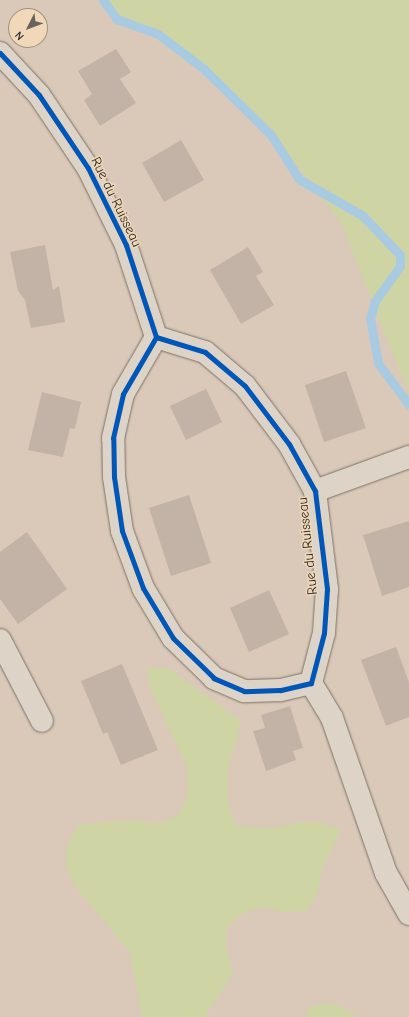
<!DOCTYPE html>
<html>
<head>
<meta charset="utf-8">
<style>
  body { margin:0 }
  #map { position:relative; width:409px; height:1017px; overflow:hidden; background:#dac9b8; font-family:"Comic Neue",sans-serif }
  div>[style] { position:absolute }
  .green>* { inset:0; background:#ced4a4 }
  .stream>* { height:9px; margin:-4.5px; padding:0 4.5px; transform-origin:4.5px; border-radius:4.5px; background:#a9cbe1 }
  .building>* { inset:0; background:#c3b3a6 }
  .roads { filter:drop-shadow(0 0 1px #7a726a) drop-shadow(0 0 1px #7a726a) }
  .minor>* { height:22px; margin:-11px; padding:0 11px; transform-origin:11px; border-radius:11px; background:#ddd3c7 }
  .cycleway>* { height:5px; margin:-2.5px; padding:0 2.5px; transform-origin:2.5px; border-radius:2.5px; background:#0057b8 }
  span { translate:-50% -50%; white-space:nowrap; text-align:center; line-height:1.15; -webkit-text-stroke:3px #f0d8b8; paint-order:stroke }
  .street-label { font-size:14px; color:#2b2b2b }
  .north { position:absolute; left:8px; top:8px; width:40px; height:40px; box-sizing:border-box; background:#f0d8b8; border:1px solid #a19380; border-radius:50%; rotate:228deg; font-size:11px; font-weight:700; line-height:16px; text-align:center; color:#2b2b2b }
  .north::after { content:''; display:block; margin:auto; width:14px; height:18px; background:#68625c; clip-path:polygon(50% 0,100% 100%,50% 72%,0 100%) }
</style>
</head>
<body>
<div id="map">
  <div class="green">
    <i style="clip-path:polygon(107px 0,409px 0,409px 394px,342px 225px,273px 133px,165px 35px,128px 20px,109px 8px)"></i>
    <i style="clip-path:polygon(147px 668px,168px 668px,240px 720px,237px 741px,229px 761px,227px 782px,228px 804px,235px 824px,255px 828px,276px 828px,298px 822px,321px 822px,341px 830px,321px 872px,318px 893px,307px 911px,283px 912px,261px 907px,241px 914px,226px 930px,227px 951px,233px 973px,205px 1017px,142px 1017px,130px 953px,74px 885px,66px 866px,67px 846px,78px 825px,120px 820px,163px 823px,180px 813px,188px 792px,187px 767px,150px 688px)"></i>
    <i style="clip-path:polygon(330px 1003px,350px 1010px,356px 1017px,305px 1017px,310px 1006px)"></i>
  </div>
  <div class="stream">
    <i style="left:103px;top:0;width:24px;rotate:54deg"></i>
    <i style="left:117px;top:19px;width:44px;rotate:20.1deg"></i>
    <i style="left:158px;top:34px;width:58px;rotate:37.3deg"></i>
    <i style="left:204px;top:69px;width:94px;rotate:44.6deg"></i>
    <i style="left:271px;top:135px;width:52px;rotate:57.5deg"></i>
    <i style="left:299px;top:179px;width:74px;rotate:30deg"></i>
    <i style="left:363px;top:216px;width:54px;rotate:46.5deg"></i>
    <i style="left:400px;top:255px;width:11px;rotate:90deg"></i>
    <i style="left:400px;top:266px;width:43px;rotate:125.5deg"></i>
    <i style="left:375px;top:301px;width:18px;rotate:106deg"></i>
    <i style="left:370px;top:318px;width:46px;rotate:79.9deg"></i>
    <i style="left:378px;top:363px;width:52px;rotate:53.6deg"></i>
  </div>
  <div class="building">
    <i style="clip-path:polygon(116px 49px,131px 72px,120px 79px,136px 103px,100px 126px,84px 100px,92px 94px,78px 71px)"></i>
    <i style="clip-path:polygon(181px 140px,204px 180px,164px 202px,142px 163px)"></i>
    <i style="clip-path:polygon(45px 245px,53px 290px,59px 286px,65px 322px,31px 328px,25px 300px,18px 291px,10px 252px)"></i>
    <i style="clip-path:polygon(248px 247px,263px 272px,256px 276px,274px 305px,241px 324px,210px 270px)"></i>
    <i style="clip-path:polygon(346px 371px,366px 428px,324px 442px,305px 385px)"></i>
    <i style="clip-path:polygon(206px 389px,222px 422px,186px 440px,170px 406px)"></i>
    <i style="clip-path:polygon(42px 392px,81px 402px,75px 429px,70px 428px,63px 457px,28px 450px)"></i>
    <i style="clip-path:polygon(189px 495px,211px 563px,171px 576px,149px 508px)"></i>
    <i style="clip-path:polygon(409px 521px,409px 587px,382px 596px,363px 535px)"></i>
    <i style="clip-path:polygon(27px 532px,67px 589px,18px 624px,0 599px,0 552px)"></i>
    <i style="clip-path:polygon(269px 590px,289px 634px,249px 652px,230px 608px)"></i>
    <i style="clip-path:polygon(396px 647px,409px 682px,409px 717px,386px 726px,361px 660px)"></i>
    <i style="clip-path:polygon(122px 664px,158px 750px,121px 765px,107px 732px,103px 734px,81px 681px)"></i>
    <i style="clip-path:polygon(290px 706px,303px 748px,293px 751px,296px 760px,266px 771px,253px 731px,265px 728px,261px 715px)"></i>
  </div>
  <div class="roads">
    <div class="minor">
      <i style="left:0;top:53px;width:57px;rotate:47.1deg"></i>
      <i style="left:39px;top:95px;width:88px;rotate:56.1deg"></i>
      <i style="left:88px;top:168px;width:86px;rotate:63.7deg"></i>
      <i style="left:126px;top:245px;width:97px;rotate:71.9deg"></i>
      <i style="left:156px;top:337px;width:51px;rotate:17deg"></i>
      <i style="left:205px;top:352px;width:52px;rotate:40.4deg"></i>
      <i style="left:245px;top:386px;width:73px;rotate:52.8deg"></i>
      <i style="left:289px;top:444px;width:54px;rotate:61deg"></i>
      <i style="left:315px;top:491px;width:99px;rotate:83deg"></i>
      <i style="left:327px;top:589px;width:44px;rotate:93.9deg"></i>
      <i style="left:324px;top:633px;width:52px;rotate:104.6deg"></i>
      <i style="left:311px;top:683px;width:32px;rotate:167deg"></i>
      <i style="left:280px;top:690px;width:36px;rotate:178deg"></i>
      <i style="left:244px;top:691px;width:33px;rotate:-157deg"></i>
      <i style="left:214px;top:678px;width:57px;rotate:-135.7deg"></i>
      <i style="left:173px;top:638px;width:58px;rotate:-121deg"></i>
      <i style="left:143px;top:588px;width:61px;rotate:-110.2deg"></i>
      <i style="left:122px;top:531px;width:55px;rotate:-98.4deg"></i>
      <i style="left:114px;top:477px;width:39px;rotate:-91deg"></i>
      <i style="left:113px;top:438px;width:45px;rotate:-77.2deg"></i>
      <i style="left:123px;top:394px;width:66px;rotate:-59.9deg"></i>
      <i style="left:315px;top:491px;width:100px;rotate:-19.9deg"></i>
      <i style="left:0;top:640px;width:91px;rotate:62.6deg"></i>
      <i style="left:311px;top:683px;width:41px;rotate:59deg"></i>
      <i style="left:332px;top:718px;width:164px;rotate:70.8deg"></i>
      <i style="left:386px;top:873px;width:47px;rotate:60.7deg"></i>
    </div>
  </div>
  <div class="cycleway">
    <i style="left:0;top:53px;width:57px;rotate:47.1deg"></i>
    <i style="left:39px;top:95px;width:88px;rotate:56.1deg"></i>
    <i style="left:88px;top:168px;width:86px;rotate:63.7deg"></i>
    <i style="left:126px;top:245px;width:97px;rotate:71.9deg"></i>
    <i style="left:156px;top:337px;width:51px;rotate:17deg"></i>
    <i style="left:205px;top:352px;width:52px;rotate:40.4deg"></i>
    <i style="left:245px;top:386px;width:73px;rotate:52.8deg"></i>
    <i style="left:289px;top:444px;width:54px;rotate:61deg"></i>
    <i style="left:315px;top:491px;width:99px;rotate:83deg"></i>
    <i style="left:327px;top:589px;width:44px;rotate:93.9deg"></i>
    <i style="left:324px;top:633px;width:52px;rotate:104.6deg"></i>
    <i style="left:311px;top:683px;width:32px;rotate:167deg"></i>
    <i style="left:280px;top:690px;width:36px;rotate:178deg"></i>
    <i style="left:244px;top:691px;width:33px;rotate:-157deg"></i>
    <i style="left:214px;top:678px;width:57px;rotate:-135.7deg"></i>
    <i style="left:173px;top:638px;width:58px;rotate:-121deg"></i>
    <i style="left:143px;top:588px;width:61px;rotate:-110.2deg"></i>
    <i style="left:122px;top:531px;width:55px;rotate:-98.4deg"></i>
    <i style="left:114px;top:477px;width:39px;rotate:-91deg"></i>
    <i style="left:113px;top:438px;width:45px;rotate:-77.2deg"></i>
    <i style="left:123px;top:394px;width:66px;rotate:-59.9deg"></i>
  </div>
  <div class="street-label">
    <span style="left:116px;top:202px;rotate:64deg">Rue du Ruisseau</span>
    <span style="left:308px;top:546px;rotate:-96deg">Rue du Ruisseau</span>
  </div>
  <div class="north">N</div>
</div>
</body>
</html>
